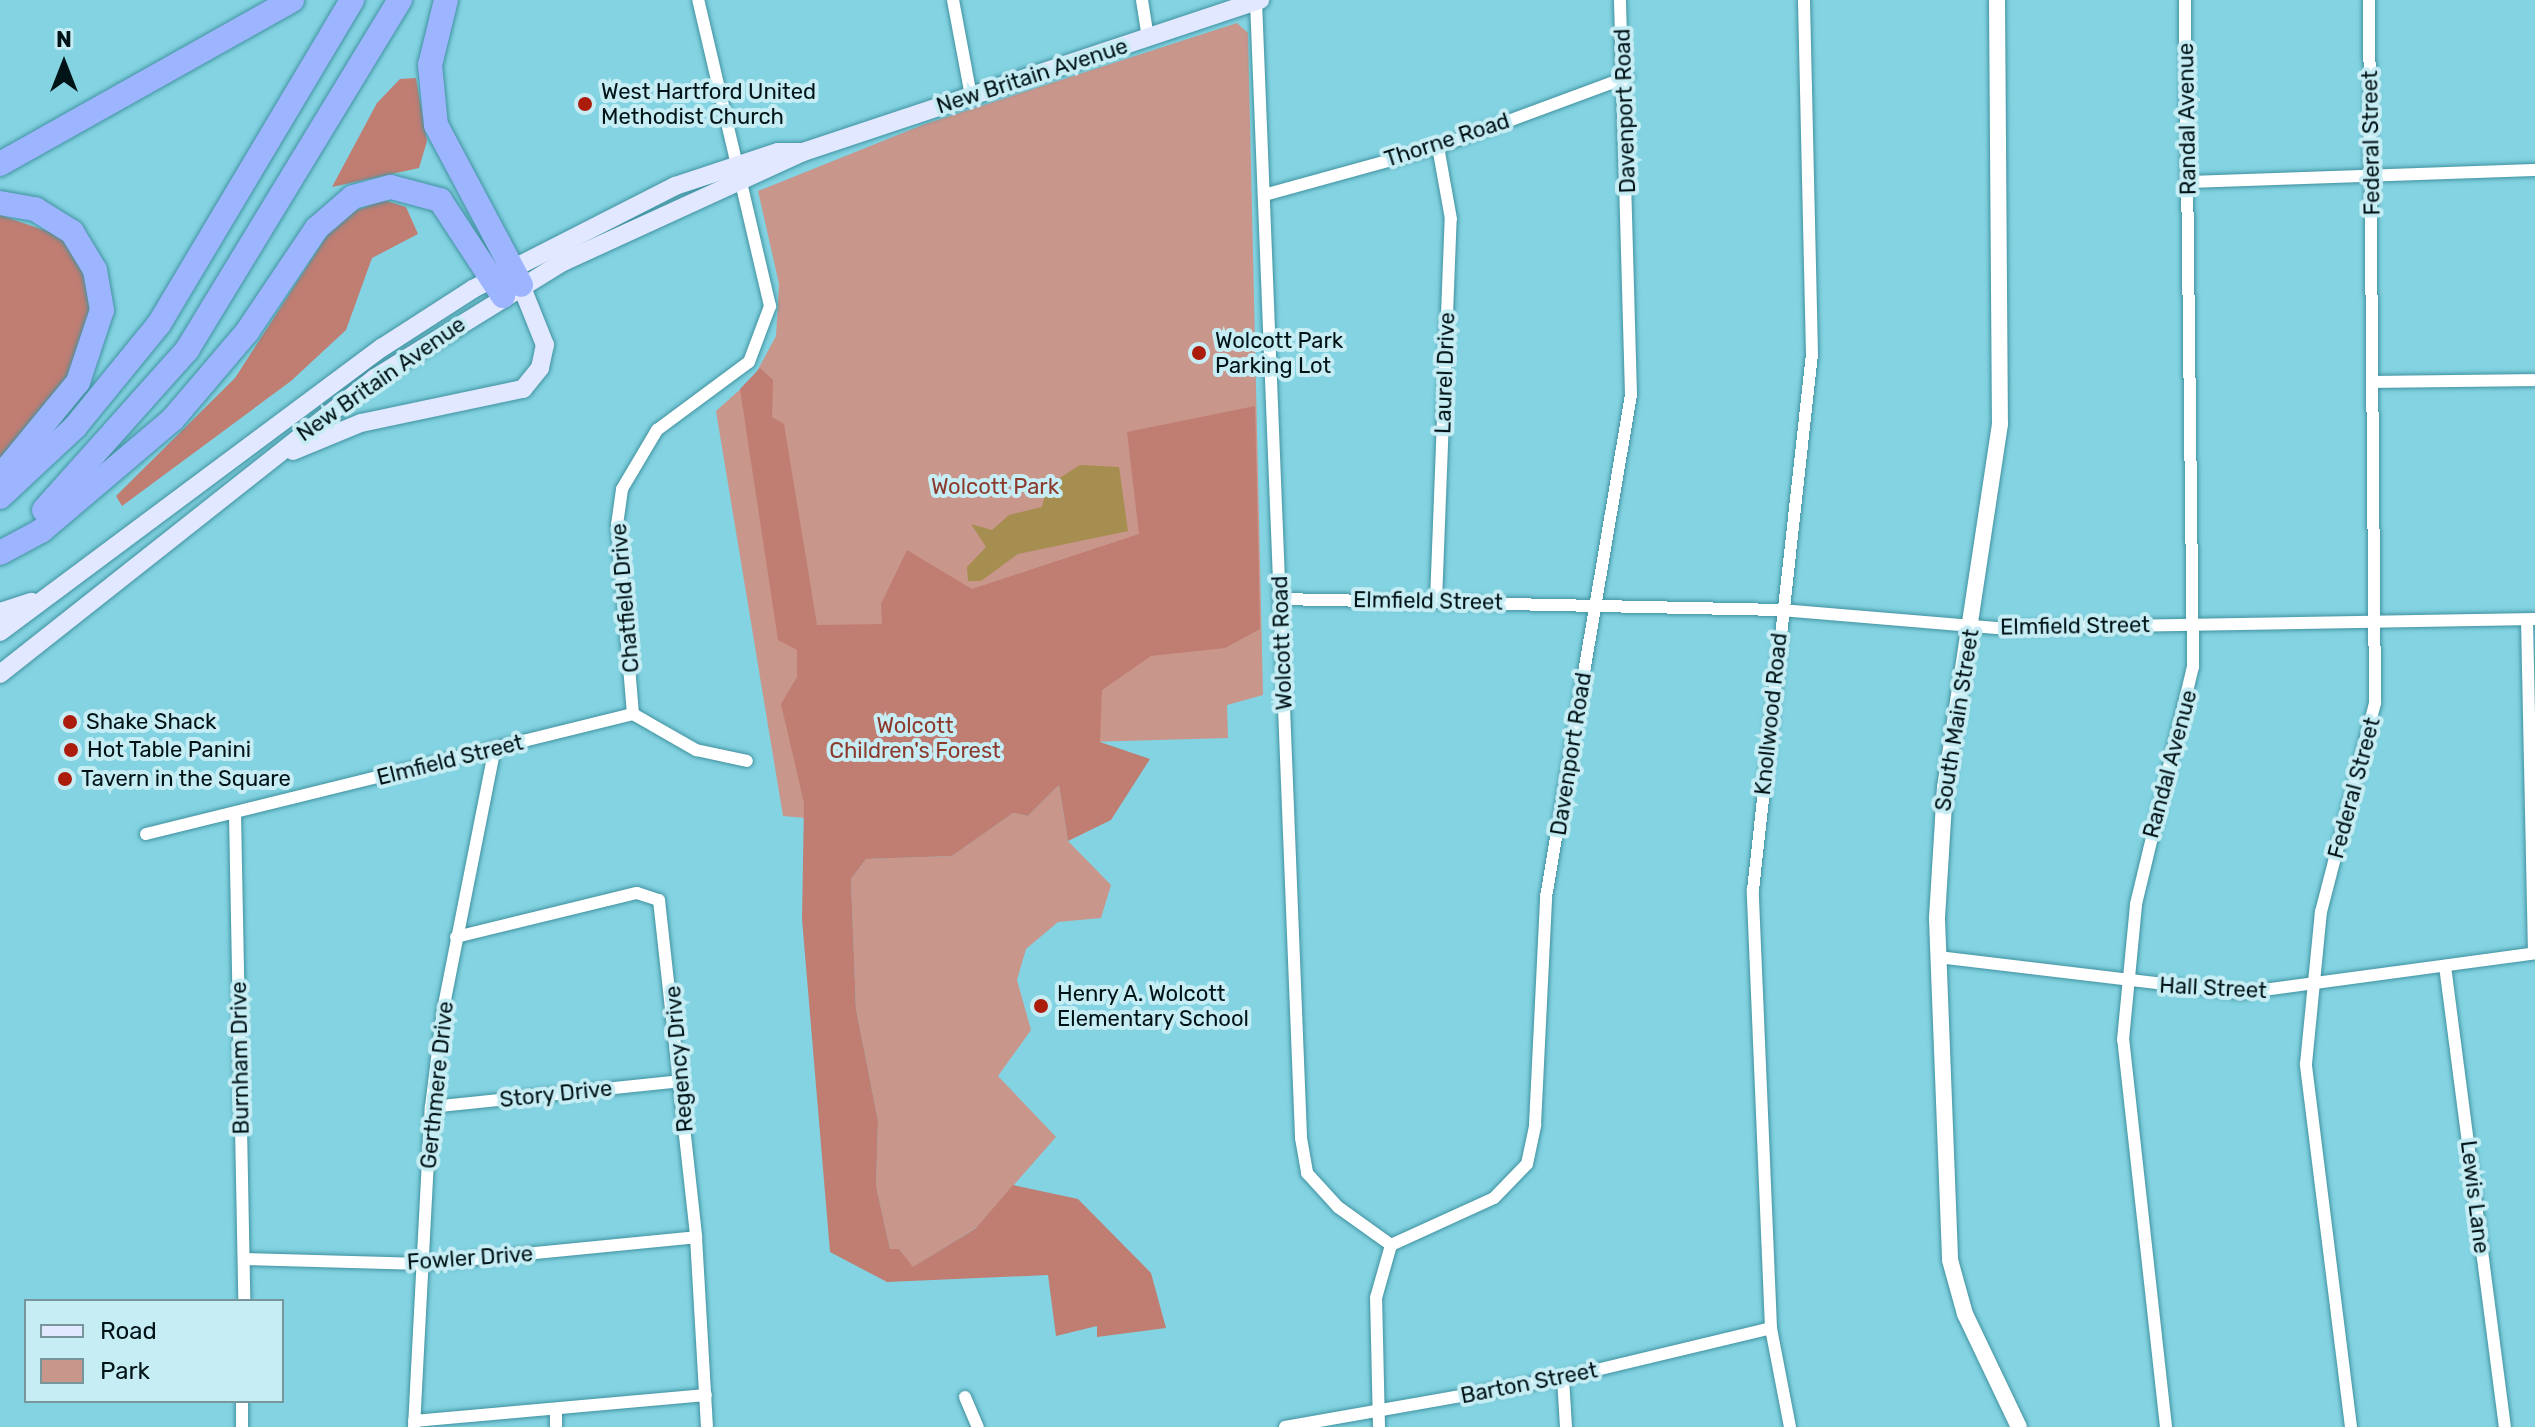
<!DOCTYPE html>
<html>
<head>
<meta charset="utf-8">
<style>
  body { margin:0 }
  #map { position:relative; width:2535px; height:1427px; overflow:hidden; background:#83d3e2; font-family:Rubik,sans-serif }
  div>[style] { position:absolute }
  .green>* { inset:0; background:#c9968c }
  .forest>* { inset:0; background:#c07d72 }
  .water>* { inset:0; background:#a58e50 }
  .roads { filter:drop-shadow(0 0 2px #4192a0) drop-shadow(0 0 2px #4192a0) }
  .minor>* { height:12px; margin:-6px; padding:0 6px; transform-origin:6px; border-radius:6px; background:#fff }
  .tertiary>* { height:16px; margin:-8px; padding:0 8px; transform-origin:8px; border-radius:8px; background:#fff }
  .secondary>* { height:18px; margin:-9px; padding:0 9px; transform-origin:9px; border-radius:9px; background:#e2e8ff }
  .motorway>* { height:24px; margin:-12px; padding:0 12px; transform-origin:12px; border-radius:12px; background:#9db4fe }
  .dots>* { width:22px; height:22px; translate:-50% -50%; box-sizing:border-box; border:4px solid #c7edf4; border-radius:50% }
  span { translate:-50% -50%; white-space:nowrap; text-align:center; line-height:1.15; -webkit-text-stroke:8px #c7edf4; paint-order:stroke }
  .street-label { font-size:22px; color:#001317 }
  .poi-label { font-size:22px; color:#001317 }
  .left { translate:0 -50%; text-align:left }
  .park-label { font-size:22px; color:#8d3a2e }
  .legend { position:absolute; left:24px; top:1299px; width:260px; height:104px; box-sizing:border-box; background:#c7edf4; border:2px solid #77969c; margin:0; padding:10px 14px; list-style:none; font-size:24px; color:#001317 }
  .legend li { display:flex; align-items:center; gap:16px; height:40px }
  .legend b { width:40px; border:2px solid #77969c }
  .north { position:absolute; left:24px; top:24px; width:80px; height:80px; -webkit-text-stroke:6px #c7edf4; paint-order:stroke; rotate:0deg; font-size:22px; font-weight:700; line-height:32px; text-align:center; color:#001317 }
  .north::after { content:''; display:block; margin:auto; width:28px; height:36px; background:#001317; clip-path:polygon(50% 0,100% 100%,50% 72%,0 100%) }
</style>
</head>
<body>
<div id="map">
  <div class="green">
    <i style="clip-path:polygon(1237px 23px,1248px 33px,1263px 695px,1227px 705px,1228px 738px,1088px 742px,919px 828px,783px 816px,716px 411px,754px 377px,776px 336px,779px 284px,758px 191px,925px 124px)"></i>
    <i style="clip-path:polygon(1059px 785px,1068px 841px,1111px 885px,1101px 918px,1058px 922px,1026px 949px,1017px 980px,1031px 1030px,998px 1076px,1056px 1137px,977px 1227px,912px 1268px,899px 1249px,890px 1249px,876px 1186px,878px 1121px,856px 1009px,851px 879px,866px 859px,952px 856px,1013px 813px,1028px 816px)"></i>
  </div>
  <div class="forest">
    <i style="clip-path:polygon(416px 78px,427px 141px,419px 168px,332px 187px,377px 103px,400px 79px)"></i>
    <i style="clip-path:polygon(384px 200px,406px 207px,418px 234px,372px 258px,346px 330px,291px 381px,122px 506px,116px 496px,235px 378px,339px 217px)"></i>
    <i style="clip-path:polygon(0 215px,64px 237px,89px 286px,93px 311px,67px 382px,0 458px)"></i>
    <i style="clip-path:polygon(760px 368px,773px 380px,772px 417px,784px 424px,817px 625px,882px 624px,881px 604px,907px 550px,972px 589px,1139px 534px,1127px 432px,1255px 406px,1260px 629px,1225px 648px,1151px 656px,1102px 690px,1100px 742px,1150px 759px,1111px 820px,1068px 841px,1059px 785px,1028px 816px,1013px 813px,952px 856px,866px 859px,851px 879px,856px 1009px,878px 1121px,876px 1186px,890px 1249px,899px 1249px,913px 1267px,976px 1228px,1013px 1185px,1078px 1199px,1151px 1273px,1166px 1328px,1097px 1337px,1097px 1326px,1056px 1336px,1048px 1275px,887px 1282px,830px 1252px,802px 919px,804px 803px,781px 704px,797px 677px,797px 650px,778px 640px,740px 389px)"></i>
  </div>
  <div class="water">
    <i style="clip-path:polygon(1080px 465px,1119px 467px,1128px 531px,1018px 554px,981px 581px,968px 581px,967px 567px,986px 547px,971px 524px,992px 530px,1009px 515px,1042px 507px,1047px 486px)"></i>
  </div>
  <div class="roads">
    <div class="minor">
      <i style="left:953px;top:0;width:98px;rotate:79.4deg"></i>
      <i style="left:1142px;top:0;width:37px;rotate:81deg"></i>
      <i style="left:1256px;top:1px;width:1138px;rotate:87.73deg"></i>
      <i style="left:1301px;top:1138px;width:36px;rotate:80deg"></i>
      <i style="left:1307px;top:1173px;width:46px;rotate:47.6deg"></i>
      <i style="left:1338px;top:1207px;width:65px;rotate:35.6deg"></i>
      <i style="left:2188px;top:182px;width:347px;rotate:-2deg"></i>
      <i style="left:1264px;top:195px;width:180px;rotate:-15.4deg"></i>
      <i style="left:1438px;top:147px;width:202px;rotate:-20.3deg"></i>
      <i style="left:2374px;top:382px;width:161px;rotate:-0.7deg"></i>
      <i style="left:1280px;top:599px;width:501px;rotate:1.26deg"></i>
      <i style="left:1781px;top:610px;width:216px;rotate:4.8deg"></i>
      <i style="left:1996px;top:628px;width:539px;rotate:-0.96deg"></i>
      <i style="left:1436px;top:601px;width:382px;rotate:-87.8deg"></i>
      <i style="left:1451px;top:219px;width:73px;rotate:-100.2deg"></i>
      <i style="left:2527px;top:620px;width:333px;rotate:88.8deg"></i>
      <i style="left:633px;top:714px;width:190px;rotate:-94.8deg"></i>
      <i style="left:617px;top:525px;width:36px;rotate:-82deg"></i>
      <i style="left:622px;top:489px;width:69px;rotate:-59.3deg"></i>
      <i style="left:657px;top:430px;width:114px;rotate:-36.5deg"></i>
      <i style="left:749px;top:362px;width:60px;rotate:-69.4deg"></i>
      <i style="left:770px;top:306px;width:314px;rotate:-103.2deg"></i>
      <i style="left:235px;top:814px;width:487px;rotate:88.9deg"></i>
      <i style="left:146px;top:834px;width:502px;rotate:-13.84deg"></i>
      <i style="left:633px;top:714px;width:73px;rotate:29.7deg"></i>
      <i style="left:696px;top:750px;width:52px;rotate:12.2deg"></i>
      <i style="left:456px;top:937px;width:186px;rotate:-13.7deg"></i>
      <i style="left:637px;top:893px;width:23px;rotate:18deg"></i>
      <i style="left:659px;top:900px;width:339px;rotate:83.7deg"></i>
      <i style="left:696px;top:1237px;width:190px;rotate:86.7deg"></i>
      <i style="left:1938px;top:957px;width:305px;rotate:6.8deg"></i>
      <i style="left:2241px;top:993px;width:297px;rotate:-7.7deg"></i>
      <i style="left:2445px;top:966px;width:465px;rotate:82.6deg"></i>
      <i style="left:431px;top:1107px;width:251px;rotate:-5.9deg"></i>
      <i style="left:244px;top:1259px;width:179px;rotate:1.6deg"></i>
      <i style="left:423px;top:1264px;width:274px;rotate:-5.6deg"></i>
      <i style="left:1563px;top:1378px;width:49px;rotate:86.5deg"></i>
      <i style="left:965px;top:1397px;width:33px;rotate:67deg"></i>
      <i style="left:556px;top:1409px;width:18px;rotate:90deg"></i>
      <i style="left:414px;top:1421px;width:293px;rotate:-5.1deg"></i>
      <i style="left:242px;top:1427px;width:26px;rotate:-90deg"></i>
      <i style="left:414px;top:1427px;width:320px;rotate:-87deg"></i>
      <i style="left:431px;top:1107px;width:98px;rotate:-82.9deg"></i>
      <i style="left:443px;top:1010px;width:267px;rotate:-78.8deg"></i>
      <i style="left:1285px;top:1427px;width:282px;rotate:-10deg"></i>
      <i style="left:1563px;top:1378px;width:214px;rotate:-13.5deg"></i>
      <i style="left:1379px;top:1427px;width:129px;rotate:-91.3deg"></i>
      <i style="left:1376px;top:1298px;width:55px;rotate:-74.2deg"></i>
      <i style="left:1391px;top:1245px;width:113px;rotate:-24.5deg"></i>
      <i style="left:1494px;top:1198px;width:47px;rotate:-45.9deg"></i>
      <i style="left:1527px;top:1164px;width:40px;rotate:-78deg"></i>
      <i style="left:1535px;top:1125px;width:228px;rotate:-87.2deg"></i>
      <i style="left:1546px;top:897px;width:509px;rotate:-80.39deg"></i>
      <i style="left:1631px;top:395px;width:395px;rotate:-91.6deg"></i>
      <i style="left:1790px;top:1427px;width:101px;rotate:-100.9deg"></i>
      <i style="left:1771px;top:1328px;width:438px;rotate:-92.4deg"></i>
      <i style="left:1753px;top:890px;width:539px;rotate:-83.72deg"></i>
      <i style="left:1812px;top:354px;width:354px;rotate:-91.3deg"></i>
      <i style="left:2166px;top:1427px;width:389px;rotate:-96.3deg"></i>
      <i style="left:2123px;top:1040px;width:137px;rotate:-84.5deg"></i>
      <i style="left:2136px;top:904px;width:244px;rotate:-76.5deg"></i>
      <i style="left:2193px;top:667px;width:667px;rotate:-90.69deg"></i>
      <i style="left:2351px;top:1427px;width:366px;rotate:-97.1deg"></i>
      <i style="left:2306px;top:1064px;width:153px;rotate:-84.4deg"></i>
      <i style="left:2321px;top:912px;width:216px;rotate:-75.5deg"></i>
      <i style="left:2375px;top:703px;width:703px;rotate:-90.49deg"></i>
    </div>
    <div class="tertiary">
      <i style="left:1997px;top:0;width:424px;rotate:89.6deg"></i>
      <i style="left:2000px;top:424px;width:367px;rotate:98.6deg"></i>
      <i style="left:1945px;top:787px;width:132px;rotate:93.5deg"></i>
      <i style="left:1937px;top:919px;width:341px;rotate:87.8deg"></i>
      <i style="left:1950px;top:1260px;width:56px;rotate:74.5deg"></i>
      <i style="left:1965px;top:1314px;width:125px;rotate:64.5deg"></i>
    </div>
    <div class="secondary">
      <i style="left:293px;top:451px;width:74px;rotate:-22.4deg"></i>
      <i style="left:361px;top:423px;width:166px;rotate:-11.9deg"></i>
      <i style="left:523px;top:389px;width:27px;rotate:-51deg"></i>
      <i style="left:540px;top:368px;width:24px;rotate:-78deg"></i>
      <i style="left:545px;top:345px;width:65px;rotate:-111.8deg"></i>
      <i style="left:0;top:612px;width:33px;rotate:-18deg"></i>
      <i style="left:0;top:632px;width:477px;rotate:-36.7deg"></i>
      <i style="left:383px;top:347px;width:107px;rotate:-32.8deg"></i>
      <i style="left:473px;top:289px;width:227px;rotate:-27deg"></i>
      <i style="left:675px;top:186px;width:108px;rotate:-18.3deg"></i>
      <i style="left:778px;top:152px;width:25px"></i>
      <i style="left:0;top:674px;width:478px;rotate:-38.3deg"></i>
      <i style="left:375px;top:378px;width:221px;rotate:-31.7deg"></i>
      <i style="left:563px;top:262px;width:264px;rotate:-24.6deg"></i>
      <i style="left:803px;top:152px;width:482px;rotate:-18.4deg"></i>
    </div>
    <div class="motorway">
      <i style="left:446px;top:0;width:67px;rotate:103.8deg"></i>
      <i style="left:430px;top:65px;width:60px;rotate:84.3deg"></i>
      <i style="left:436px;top:125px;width:181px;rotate:62deg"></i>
      <i style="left:0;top:164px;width:335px;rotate:-29.3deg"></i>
      <i style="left:0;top:203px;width:36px;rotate:10deg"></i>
      <i style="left:35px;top:209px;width:44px;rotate:31.9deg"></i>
      <i style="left:72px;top:232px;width:44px;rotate:58.8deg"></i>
      <i style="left:95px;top:270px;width:41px;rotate:80.1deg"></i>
      <i style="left:102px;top:310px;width:76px;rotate:108.4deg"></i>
      <i style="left:78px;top:382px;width:123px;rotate:129.4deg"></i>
      <i style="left:0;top:497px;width:103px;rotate:-43deg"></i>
      <i style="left:75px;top:427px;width:133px;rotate:-50.8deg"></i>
      <i style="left:159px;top:324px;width:377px;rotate:-59.2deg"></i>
      <i style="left:44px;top:510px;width:215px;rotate:-48.2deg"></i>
      <i style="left:187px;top:350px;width:410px;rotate:-58.7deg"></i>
      <i style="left:0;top:553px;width:47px;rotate:-28.2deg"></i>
      <i style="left:41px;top:531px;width:173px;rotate:-40.3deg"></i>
      <i style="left:173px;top:419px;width:114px;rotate:-49.6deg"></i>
      <i style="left:247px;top:332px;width:125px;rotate:-56.1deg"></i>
      <i style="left:317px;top:228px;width:48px;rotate:-40.7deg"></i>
      <i style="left:353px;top:197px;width:39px;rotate:-15deg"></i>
      <i style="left:391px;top:187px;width:51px;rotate:14.9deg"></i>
      <i style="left:440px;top:200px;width:115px;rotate:56.7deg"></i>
    </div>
  </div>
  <div class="dots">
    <i style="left:585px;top:104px;background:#ac1c0d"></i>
    <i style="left:1199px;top:353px;background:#ac1c0d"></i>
    <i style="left:70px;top:722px;background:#ac1c0d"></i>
    <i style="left:71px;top:750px;background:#ac1c0d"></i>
    <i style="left:65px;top:779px;background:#ac1c0d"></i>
    <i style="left:1041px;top:1006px;background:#ac1c0d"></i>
  </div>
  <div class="street-label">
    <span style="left:1032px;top:76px;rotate:-18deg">New Britain Avenue</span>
    <span style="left:1625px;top:111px;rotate:-92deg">Davenport Road</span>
    <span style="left:2187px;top:119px;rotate:-91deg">Randal Avenue</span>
    <span style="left:1447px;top:140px;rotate:-18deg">Thorne Road</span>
    <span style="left:2371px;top:143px;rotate:-91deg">Federal Street</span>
    <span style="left:1445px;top:373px;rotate:-88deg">Laurel Drive</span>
    <span style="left:381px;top:379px;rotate:-35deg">New Britain Avenue</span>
    <span style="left:625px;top:598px;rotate:-95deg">Chatfield Drive</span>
    <span style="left:1428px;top:601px;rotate:1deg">Elmfield Street</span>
    <span style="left:2075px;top:626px;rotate:-1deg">Elmfield Street</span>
    <span style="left:1282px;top:643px;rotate:-92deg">Wolcott Road</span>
    <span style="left:1771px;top:714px;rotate:-84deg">Knollwood Road</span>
    <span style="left:1957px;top:720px;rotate:-81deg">South Main Street</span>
    <span style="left:1571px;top:754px;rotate:-81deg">Davenport Road</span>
    <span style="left:450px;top:760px;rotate:-14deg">Elmfield Street</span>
    <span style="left:2170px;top:764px;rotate:-75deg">Randal Avenue</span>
    <span style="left:2354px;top:788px;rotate:-75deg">Federal Street</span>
    <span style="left:2213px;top:988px;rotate:3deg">Hall Street</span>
    <span style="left:240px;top:1058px;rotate:-91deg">Burnham Drive</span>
    <span style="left:679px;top:1059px;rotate:-95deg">Regency Drive</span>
    <span style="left:437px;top:1085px;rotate:-84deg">Gerthmere Drive</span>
    <span style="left:556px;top:1094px;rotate:-6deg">Story Drive</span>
    <span style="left:2475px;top:1197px;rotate:83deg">Lewis Lane</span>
    <span style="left:470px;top:1258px;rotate:-4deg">Fowler Drive</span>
    <span style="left:1529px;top:1383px;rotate:-11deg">Barton Street</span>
  </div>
  <div class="poi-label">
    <span class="left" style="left:601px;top:104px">West Hartford United<br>Methodist Church</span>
    <span class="left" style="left:1215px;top:353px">Wolcott Park<br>Parking Lot</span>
    <span class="left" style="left:86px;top:722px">Shake Shack</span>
    <span class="left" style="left:87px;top:750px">Hot Table Panini</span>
    <span class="left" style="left:81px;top:779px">Tavern in the Square</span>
    <span class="left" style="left:1057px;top:1006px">Henry A. Wolcott<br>Elementary School</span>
  </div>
  <div class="park-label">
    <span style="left:995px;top:487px">Wolcott Park</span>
    <span style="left:915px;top:738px">Wolcott<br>Children's Forest</span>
  </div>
  <ul class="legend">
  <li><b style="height:10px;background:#e2e8ff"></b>Road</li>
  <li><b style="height:22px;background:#c9968c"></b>Park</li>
  </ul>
  <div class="north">N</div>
</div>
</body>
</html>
